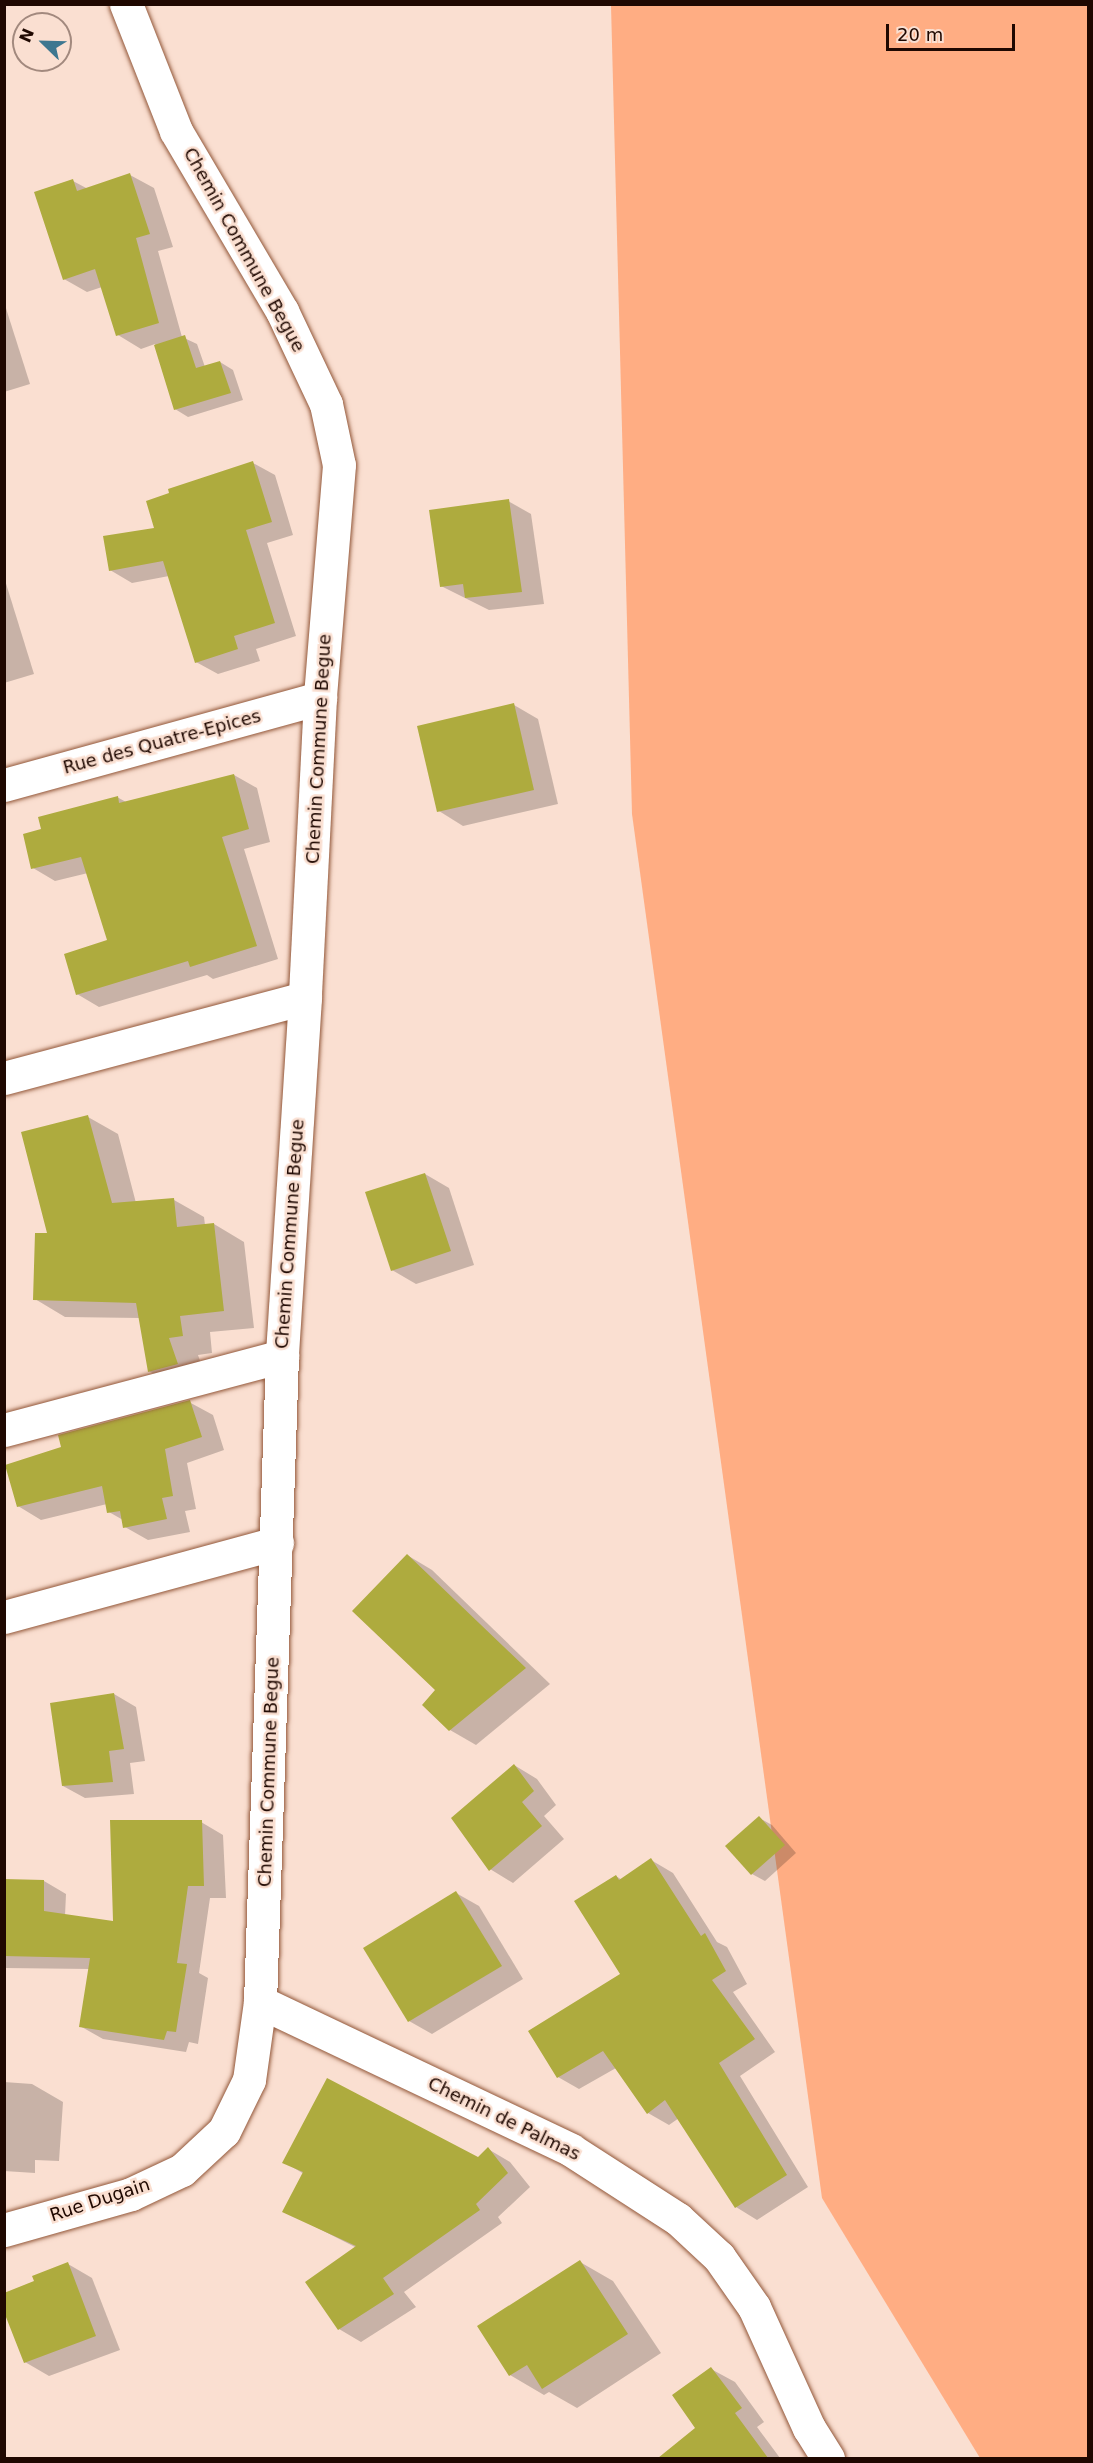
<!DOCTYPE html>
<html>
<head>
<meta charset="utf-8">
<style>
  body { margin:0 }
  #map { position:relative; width:1093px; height:2463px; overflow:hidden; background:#fadfd1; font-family:"DejaVu Sans",sans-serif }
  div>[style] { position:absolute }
  .green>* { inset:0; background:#ffad83 }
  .shadow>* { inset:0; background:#0003 }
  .building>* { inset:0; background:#aeab3e }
  .roads { filter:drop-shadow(0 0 2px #925739) drop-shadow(0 0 2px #925739) }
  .street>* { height:33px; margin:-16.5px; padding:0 16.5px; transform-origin:16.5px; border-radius:16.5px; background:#fff }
  .secondary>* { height:33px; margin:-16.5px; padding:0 16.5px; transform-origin:16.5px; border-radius:16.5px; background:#fff }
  span { translate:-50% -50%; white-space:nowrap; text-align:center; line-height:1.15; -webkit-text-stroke:5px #fadfd1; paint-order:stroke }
  .street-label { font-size:18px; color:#1f0801 }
  .frame { position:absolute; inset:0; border:6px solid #1f0801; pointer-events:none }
  .north { position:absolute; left:12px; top:12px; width:60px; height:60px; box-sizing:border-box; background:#fadfd1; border:2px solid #a2897e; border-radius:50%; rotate:293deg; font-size:16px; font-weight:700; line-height:24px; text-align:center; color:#1f0801 }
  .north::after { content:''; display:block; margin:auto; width:21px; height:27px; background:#3d7790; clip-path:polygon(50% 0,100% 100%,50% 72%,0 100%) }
  .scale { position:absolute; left:886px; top:24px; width:129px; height:27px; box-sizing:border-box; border:3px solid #1f0801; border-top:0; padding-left:8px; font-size:18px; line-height:21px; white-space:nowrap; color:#1f0801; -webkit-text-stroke:4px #fadfd1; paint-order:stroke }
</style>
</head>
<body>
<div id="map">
  <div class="green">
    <i style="clip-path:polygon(611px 5px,1088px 5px,1088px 2458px,980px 2458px,822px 2198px,632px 814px)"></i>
  </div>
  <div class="shadow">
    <i style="clip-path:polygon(130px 175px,154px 188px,173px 247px,158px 251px,182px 337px,197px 344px,205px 367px,220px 362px,233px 370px,243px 400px,188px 417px,175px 409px,155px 344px,141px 349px,118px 335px,102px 287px,87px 292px,64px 279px,73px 181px,88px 189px)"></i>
    <i style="clip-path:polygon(4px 302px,30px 384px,4px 392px)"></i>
    <i style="clip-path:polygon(253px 463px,275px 475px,293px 535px,267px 543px,296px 636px,256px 649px,260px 661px,218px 674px,196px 662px,169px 576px,132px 583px,110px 570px,156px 529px,171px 494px)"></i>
    <i style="clip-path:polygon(508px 501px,531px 514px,544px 604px,489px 610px,441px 586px)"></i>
    <i style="clip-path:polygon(4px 577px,34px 674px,4px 683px)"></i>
    <i style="clip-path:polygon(514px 705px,538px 719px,558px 804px,463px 826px,439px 811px)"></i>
    <i style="clip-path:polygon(234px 775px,257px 788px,270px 842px,244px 849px,278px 959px,213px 979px,207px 975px,99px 1007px,77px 994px,109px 941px,88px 873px,55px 881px,33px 868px,43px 830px,117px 797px,126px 802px)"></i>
    <i style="clip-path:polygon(88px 1117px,118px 1134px,136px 1203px,174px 1200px,204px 1217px,205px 1225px,214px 1224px,244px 1242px,254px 1328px,210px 1332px,212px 1353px,198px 1355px,207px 1381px,179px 1389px,149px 1371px,140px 1318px,65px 1317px,35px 1299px,49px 1235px)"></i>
    <i style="clip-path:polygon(425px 1174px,449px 1188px,474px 1265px,416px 1284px,392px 1270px)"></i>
    <i style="clip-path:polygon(189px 1402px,213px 1415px,224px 1450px,187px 1463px,196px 1509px,185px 1511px,190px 1532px,148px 1540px,125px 1527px,123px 1520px,109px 1512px,107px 1504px,41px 1520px,18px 1506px)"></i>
    <i style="clip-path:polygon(407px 1555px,432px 1570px,550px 1684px,476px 1745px,450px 1730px,437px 1690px)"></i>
    <i style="clip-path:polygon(114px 1694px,136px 1707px,145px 1761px,130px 1763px,134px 1794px,85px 1798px,63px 1786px)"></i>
    <i style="clip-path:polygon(514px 1765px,537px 1779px,556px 1805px,544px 1816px,564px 1839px,513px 1883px,490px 1869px)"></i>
    <i style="clip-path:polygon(759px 1818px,772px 1825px,796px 1853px,765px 1881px,752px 1874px)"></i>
    <i style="clip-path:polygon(201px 1822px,223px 1835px,226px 1898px,210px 1898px,199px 1973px,208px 1978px,198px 2044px,189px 2042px,186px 2052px,103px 2039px,80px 2026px,90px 1969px,4px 1968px,4px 1881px,44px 1881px,66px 1894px,65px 1916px,114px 1923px)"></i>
    <i style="clip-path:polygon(651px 1860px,673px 1873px,717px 1942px,727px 1947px,747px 1984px,733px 1992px,775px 2052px,740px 2076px,808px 2187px,757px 2220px,736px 2207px,679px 2118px,669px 2125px,648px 2113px,616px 2068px,579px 2089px,558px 2077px,622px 1974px,616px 1876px,622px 1880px)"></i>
    <i style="clip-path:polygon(456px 1893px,479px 1906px,523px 1979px,432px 2034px,409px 2021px)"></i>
    <i style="clip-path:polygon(4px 2082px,32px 2084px,63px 2102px,59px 2161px,35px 2160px,35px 2173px,4px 2171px)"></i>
    <i style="clip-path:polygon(488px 2149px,510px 2162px,530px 2187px,498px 2217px,502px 2223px,404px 2292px,416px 2307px,361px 2342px,339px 2329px,357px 2248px,284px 2211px,304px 2174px,284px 2162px,478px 2158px)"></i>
    <i style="clip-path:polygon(580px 2262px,613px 2281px,661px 2353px,577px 2408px,549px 2392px,544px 2395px,510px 2375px,479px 2326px)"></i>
    <i style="clip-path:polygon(68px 2264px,92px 2278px,120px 2350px,49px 2376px,25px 2362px,36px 2282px)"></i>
    <i style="clip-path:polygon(711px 2369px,735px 2382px,764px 2422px,757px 2427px,780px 2458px,691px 2458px,679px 2443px,697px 2428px)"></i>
  </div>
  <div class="building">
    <i style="clip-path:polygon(130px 173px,150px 234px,136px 238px,159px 323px,116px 336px,95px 269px,63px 280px,34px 192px,73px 179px,77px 191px)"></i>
    <i style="clip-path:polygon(185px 335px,196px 368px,220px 361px,231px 393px,174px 410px,154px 345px)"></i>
    <i style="clip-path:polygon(253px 461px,272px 522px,246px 530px,275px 623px,234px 636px,238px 649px,195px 663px,163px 561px,109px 571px,103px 536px,154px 528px,146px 501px,169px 493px,168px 489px)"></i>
    <i style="clip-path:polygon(509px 499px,522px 592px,465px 598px,463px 584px,440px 587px,429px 510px)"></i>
    <i style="clip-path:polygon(514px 703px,534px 790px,437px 812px,417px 726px)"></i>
    <i style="clip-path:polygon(234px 774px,249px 829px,222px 837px,257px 946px,190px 967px,188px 961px,76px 995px,64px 954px,107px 940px,81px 857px,31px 869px,23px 834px,41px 829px,38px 817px,118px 796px,119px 803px)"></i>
    <i style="clip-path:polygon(88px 1115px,112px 1203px,174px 1198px,177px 1227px,214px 1223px,224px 1311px,180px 1316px,183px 1336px,169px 1338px,178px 1364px,148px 1372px,136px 1303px,33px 1300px,35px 1233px,47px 1233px,21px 1132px)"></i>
    <i style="clip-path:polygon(425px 1173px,451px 1251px,391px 1271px,365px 1192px)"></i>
    <i style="clip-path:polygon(190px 1400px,202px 1437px,165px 1449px,173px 1496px,162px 1498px,167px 1519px,123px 1528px,120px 1511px,107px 1513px,102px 1486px,17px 1507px,5px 1465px,61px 1447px,58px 1435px)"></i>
    <i style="clip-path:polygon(407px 1554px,526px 1668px,449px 1731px,422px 1705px,435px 1690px,352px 1611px)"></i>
    <i style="clip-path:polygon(114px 1693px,124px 1749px,109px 1751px,113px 1782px,62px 1786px,50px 1703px)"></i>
    <i style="clip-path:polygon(514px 1764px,534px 1791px,522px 1802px,542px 1826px,489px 1871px,451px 1818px)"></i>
    <i style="clip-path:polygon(759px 1816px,785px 1845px,751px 1875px,725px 1846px)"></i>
    <i style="clip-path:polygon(110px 1820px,202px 1820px,204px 1886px,188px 1886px,177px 1963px,187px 1964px,176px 2032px,167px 2031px,164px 2040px,79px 2027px,90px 1958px,4px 1956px,4px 1879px,44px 1880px,44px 1911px,113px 1921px)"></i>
    <i style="clip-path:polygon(651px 1858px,701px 1936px,705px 1933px,726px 1971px,712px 1980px,755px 2039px,719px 2063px,787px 2175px,735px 2208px,665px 2100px,647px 2114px,603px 2051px,557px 2078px,528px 2031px,620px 1974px,574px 1901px,616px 1875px,619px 1880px)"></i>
    <i style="clip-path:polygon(456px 1891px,502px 1966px,408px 2022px,363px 1948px)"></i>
    <i style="clip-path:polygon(327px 2078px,478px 2157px,488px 2147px,508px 2173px,476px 2204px,480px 2210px,383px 2278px,394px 2294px,338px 2330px,305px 2282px,356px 2246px,282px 2212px,303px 2172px,282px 2163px)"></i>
    <i style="clip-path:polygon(580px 2260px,628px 2334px,542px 2389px,527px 2365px,509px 2376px,477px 2326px)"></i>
    <i style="clip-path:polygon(68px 2262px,96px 2336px,24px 2363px,4px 2312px,4px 2293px,34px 2281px,32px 2276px)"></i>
    <i style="clip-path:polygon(711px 2367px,742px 2408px,735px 2413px,768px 2458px,658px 2458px,695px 2428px,672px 2395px)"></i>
  </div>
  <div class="roads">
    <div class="street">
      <i style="left:4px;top:785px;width:328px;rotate:-15.4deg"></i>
      <i style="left:4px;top:1078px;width:311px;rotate:-14.9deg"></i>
      <i style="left:4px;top:1430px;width:288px;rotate:-14.9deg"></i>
      <i style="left:4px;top:1617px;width:283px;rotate:-15.2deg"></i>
      <i style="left:4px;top:2230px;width:132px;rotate:-15.8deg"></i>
      <i style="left:131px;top:2194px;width:56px;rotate:-25.2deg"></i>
      <i style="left:182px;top:2170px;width:57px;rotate:-42.9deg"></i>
      <i style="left:224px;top:2131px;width:57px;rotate:-63.9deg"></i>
      <i style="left:249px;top:2080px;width:79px;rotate:-82deg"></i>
    </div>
    <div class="secondary">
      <i style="left:126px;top:4px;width:136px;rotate:68.5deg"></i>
      <i style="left:176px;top:131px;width:209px;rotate:59.5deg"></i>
      <i style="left:282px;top:311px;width:103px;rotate:64.7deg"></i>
      <i style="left:326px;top:404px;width:62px;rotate:78deg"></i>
      <i style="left:339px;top:465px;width:234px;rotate:94.7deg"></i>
      <i style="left:320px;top:698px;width:300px;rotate:92.9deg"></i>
      <i style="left:305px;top:998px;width:359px;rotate:93.7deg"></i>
      <i style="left:282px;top:1356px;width:646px;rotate:91.95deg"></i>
      <i style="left:260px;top:2002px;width:344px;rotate:25.4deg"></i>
      <i style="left:571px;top:2150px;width:127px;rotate:32.8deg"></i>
      <i style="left:678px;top:2219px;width:56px;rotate:42.8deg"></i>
      <i style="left:719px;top:2257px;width:61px;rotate:55deg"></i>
      <i style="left:754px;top:2307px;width:133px;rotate:65.6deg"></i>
      <i style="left:809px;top:2428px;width:36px;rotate:58deg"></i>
    </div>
  </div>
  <div class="street-label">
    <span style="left:244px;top:250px;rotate:61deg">Chemin Commune Begue</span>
    <span style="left:162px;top:742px;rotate:-15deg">Rue des Quatre-Epices</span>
    <span style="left:319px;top:749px;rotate:-87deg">Chemin Commune Begue</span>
    <span style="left:290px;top:1234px;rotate:-86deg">Chemin Commune Begue</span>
    <span style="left:269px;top:1772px;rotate:-88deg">Chemin Commune Begue</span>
    <span style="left:504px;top:2119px;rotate:26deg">Chemin de Palmas</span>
    <span style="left:100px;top:2200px;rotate:-18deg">Rue Dugain</span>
  </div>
  <div class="frame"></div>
  <div class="north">N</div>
  <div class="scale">20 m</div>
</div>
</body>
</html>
